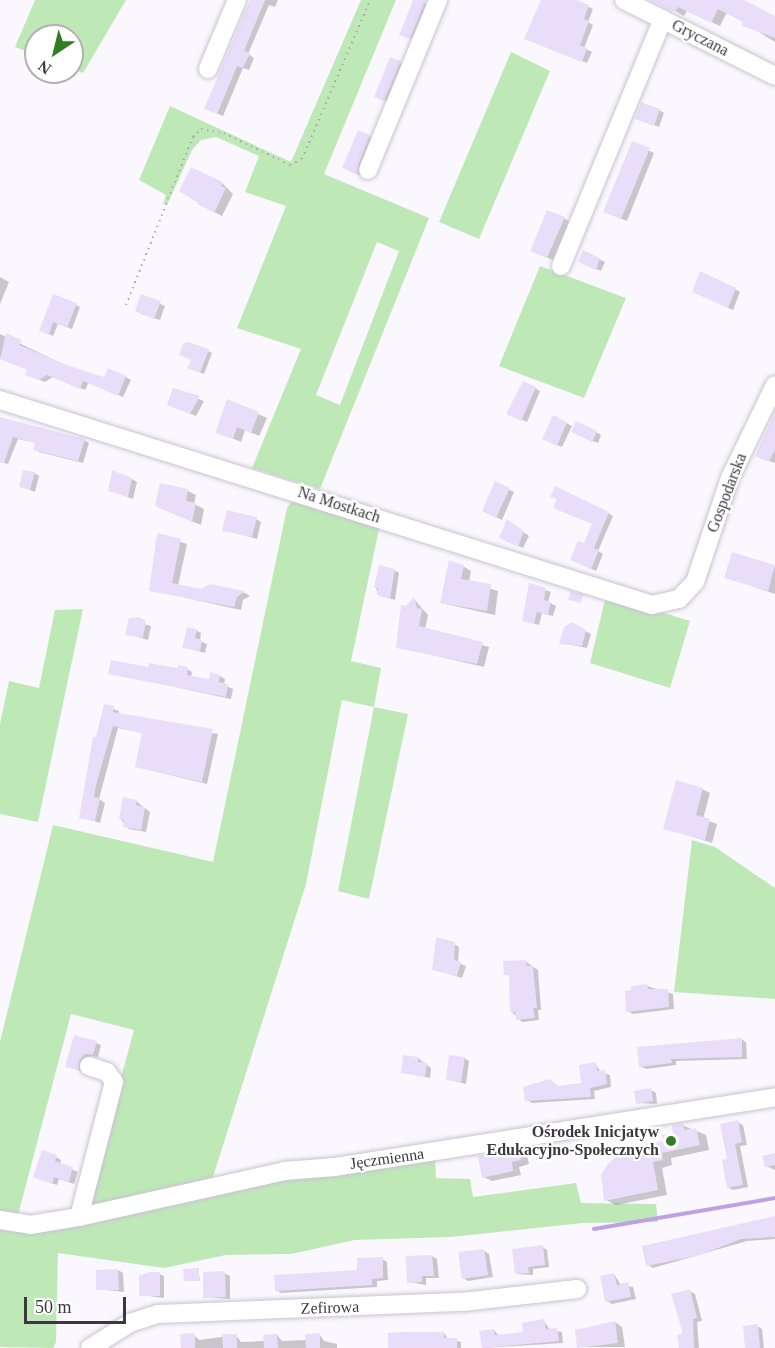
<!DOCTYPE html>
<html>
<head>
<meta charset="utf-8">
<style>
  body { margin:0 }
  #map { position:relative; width:775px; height:1348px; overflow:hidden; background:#faf8fe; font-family:"Times New Roman",serif }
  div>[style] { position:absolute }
  .green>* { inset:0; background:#bee9b7 }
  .shadow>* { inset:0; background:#0003 }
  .stream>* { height:4px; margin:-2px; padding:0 2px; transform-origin:2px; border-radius:2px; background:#bea1e5 }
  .building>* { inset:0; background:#e9defa }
  .path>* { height:2px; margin-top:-1px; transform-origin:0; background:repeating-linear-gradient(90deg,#aaa8ae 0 1.5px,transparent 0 6px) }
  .roads { filter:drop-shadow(0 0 2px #c9c3d1) drop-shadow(0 0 2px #c9c3d1) }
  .minor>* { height:18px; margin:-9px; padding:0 9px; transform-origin:9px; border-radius:9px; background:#fff }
  .dots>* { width:16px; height:16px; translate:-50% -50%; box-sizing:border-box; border:3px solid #fff; border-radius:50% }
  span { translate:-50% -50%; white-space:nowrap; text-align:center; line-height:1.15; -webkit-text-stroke:4.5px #fff; paint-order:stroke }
  .street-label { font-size:16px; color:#3b393f }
  .poi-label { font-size:16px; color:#3b393f; font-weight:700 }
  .right { translate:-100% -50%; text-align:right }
  .north { position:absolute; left:24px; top:24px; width:60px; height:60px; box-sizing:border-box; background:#fff; border:2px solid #b1b0b2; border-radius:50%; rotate:215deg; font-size:16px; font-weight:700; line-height:24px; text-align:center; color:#3b393f }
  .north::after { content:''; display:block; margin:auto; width:21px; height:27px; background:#317c24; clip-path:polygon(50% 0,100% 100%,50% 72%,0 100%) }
  .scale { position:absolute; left:24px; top:1297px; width:102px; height:27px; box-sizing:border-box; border:3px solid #3b393f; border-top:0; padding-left:8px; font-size:18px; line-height:21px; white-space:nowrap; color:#3b393f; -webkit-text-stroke:4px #fff; paint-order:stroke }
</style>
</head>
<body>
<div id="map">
  <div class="green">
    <i style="clip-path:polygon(35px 0,126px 0,83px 73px,72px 69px,72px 36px,36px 36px,36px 55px,15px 47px)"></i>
    <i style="clip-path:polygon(evenodd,361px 0,396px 0,324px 174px,429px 218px,320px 489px,252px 468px,301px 349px,237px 328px,286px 206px,245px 192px,259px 156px,216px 137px,201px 140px,192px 150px,167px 205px,163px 204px,166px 195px,139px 180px,170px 106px,291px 162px,361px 0,377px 242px,399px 251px,340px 405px,316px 395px,377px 242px)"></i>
    <i style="clip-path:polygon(511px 52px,550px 71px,479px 239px,439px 222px)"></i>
    <i style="clip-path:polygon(540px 266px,626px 298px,584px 398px,499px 366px)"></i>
    <i style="clip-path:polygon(294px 499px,381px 520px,351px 661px,381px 668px,374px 707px,408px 714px,369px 899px,338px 891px,374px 707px,342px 700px,306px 884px,212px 1180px,84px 1213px,134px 1030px,71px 1014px,17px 1219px,0 1216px,0 1042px,53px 825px,213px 862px,287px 508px)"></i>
    <i style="clip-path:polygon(606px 595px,690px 621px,670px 688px,590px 663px)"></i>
    <i style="clip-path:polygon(83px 609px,38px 822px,0 814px,0 724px,9px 681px,39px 688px,55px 610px)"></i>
    <i style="clip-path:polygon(692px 840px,715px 847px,775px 888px,775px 999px,674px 992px)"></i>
    <i style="clip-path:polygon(435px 1155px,436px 1178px,470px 1179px,473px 1197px,576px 1183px,581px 1203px,656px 1204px,658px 1222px,583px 1223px,451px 1237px,355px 1240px,291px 1254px,226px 1255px,164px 1268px,58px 1253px,56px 1342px,53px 1348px,0 1347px,0 1224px)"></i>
  </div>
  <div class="shadow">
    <i style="clip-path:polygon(252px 0,278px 0,275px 7px,269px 5px,248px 54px,254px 58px,249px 70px,243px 68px,223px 116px,211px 111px)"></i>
    <i style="clip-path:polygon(415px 0,433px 6px,418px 42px,401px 34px)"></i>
    <i style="clip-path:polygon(543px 0,574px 0,593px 9px,588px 22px,593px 25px,584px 48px,592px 52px,587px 63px,531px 41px)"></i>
    <i style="clip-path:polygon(669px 0,740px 0,775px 18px,775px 42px,727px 12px,720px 26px,687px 11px,684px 16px,675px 11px)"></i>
    <i style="clip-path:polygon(400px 63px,408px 67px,393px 104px,376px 96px)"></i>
    <i style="clip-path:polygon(659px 110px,664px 113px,659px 127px,642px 121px)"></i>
    <i style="clip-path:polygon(359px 132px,374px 139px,363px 176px,349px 171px)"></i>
    <i style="clip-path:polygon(633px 143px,654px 153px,627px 221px,610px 214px)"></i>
    <i style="clip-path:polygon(222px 183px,233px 194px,222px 216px,198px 204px)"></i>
    <i style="clip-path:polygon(564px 218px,569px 221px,553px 260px,536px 253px)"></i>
    <i style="clip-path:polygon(583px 252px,605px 262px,601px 271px,585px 264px)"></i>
    <i style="clip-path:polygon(0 277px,9px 282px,0 304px)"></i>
    <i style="clip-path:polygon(735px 289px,740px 292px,733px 310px,699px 294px)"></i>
    <i style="clip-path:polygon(142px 296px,165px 306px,160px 320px,141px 314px)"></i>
    <i style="clip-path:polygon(76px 305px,80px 307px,72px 329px,58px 324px,53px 336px,41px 330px)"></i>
    <i style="clip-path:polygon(0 334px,67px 366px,105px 379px,109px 370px,126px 377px,131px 380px,123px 397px,89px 382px,85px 390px,53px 377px,45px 382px,32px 377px,29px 370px,0 358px)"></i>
    <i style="clip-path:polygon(208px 351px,212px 353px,204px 374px,194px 370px)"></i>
    <i style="clip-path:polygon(535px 388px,540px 391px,527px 422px,513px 416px)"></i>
    <i style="clip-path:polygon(174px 390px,204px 401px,196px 416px,174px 407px)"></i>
    <i style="clip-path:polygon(228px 401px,267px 418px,259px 436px,245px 430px,241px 442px,217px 432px)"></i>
    <i style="clip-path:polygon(554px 417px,572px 426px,562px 447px,549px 442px)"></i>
    <i style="clip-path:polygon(0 419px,84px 440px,89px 443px,83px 463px,39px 452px,34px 449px,36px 443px,18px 439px,8px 464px,0 462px)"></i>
    <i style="clip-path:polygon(775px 421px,775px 463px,761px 458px)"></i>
    <i style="clip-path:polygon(596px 432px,601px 435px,598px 443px,578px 435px)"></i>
    <i style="clip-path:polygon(34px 473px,39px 476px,35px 492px,21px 486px)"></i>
    <i style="clip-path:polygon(132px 479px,137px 482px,133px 499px,109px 490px)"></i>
    <i style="clip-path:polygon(496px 483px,514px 492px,502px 520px,488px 513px)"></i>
    <i style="clip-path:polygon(188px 491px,196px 495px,194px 504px,204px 509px,201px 525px,165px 510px)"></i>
    <i style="clip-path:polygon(608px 513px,613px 516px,598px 551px,603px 554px,596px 571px,577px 562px)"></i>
    <i style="clip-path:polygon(256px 519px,261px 522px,257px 539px,224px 530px)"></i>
    <i style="clip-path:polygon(512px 524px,529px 536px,523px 548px,506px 541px)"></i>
    <i style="clip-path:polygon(158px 535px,187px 544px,178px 586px,202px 591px,210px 585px,245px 593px,250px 596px,243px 600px,241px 610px,150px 590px)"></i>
    <i style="clip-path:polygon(733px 554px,775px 567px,775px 594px,726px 577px)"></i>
    <i style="clip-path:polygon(463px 566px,471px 571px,469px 582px,498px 591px,495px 615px,441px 603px)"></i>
    <i style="clip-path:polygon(394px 570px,399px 573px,395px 600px,378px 595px,376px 587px)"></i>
    <i style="clip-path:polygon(530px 585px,551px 592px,548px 602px,556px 606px,553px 616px,542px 613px,539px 625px,523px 620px)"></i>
    <i style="clip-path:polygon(414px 599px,428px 615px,425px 629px,489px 647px,484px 667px,398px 647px,407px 608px)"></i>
    <i style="clip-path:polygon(130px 620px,151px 626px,148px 640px,127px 634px)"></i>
    <i style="clip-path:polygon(572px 624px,591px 634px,587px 648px,561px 643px)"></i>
    <i style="clip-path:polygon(196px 630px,201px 633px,200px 641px,207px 644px,205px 653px,184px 647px)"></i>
    <i style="clip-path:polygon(150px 669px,187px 669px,192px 672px,191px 677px,210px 681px,212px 674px,220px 676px,225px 679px,224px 685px,233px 689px,231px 699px,110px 673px)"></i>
    <i style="clip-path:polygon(105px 706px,119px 711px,118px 715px,218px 734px,207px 784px,137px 767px,144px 733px,118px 728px,99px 799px,105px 803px,100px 823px,81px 817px)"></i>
    <i style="clip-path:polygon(702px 789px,710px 793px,703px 819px,717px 824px,712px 843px,665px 828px)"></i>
    <i style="clip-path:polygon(136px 801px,150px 812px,146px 832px,129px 829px,120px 818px)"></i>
    <i style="clip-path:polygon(454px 944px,459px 947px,458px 963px,466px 966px,462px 978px,433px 969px)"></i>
    <i style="clip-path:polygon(525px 961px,538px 970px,541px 1010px,538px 1010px,539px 1020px,522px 1022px,511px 1011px,511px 977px,506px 974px)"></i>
    <i style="clip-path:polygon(647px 986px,673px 994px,674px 1009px,633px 1014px,628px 1011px)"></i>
    <i style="clip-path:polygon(741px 1039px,746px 1042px,747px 1059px,676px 1061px,676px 1065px,646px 1069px,640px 1066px)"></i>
    <i style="clip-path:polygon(96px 1043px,101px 1045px,98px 1057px,91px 1056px,83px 1065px,84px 1072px,67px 1066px)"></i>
    <i style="clip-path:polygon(418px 1058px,431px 1068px,430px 1078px,402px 1072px)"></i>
    <i style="clip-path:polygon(464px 1058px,469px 1061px,466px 1084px,447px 1079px)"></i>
    <i style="clip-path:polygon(595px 1064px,601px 1072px,610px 1075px,611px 1087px,594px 1091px,595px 1099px,532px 1103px,527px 1100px,559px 1087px,583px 1084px)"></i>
    <i style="clip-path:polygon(651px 1090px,656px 1093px,657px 1104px,637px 1103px)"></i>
    <i style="clip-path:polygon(737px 1122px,743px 1125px,747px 1145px,740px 1146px,748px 1187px,733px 1190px,728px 1187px,728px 1160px)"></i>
    <i style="clip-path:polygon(682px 1125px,706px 1135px,709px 1150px,671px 1158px,672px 1165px,662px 1168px,667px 1195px,616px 1205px,606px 1200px)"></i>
    <i style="clip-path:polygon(519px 1151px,527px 1155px,529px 1164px,519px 1167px,521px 1175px,492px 1181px,484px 1177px,480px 1157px)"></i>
    <i style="clip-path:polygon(775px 1153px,775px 1170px,766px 1166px)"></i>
    <i style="clip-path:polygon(56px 1157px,61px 1160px,60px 1164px,78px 1172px,74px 1184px,59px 1179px,57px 1185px,39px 1179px)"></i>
    <i style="clip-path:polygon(775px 1217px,775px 1239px,747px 1241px,653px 1268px,648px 1265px)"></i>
    <i style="clip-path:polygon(542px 1247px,547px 1250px,549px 1267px,533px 1269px,533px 1275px,516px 1274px)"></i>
    <i style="clip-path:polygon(484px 1251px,489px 1254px,493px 1277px,468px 1281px,463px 1278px)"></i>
    <i style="clip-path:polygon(432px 1256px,437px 1259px,439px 1278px,426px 1278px,426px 1285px,409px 1282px)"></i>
    <i style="clip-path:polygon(382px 1259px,387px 1262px,388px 1280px,377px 1281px,377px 1287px,281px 1293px,276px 1290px,359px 1271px)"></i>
    <i style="clip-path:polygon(118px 1270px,123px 1273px,124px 1292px,98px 1289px)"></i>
    <i style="clip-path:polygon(198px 1270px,200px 1281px,185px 1281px)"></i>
    <i style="clip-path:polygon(224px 1273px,230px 1276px,230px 1299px,205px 1297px)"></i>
    <i style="clip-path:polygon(159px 1274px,164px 1276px,164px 1298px,141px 1295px)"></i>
    <i style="clip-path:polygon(614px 1274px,621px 1285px,633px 1287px,636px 1299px,612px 1304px,607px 1301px)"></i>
    <i style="clip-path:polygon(690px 1291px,695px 1294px,702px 1321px,697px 1322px,699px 1348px,680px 1348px)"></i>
    <i style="clip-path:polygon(544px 1321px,550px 1330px,562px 1332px,563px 1343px,483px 1348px,481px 1332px,494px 1330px,499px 1336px,525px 1333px)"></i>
    <i style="clip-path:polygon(615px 1322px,622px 1327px,625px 1347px,578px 1347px)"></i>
    <i style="clip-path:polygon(757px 1326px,762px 1329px,764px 1348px,747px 1348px)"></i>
    <i style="clip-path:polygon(444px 1333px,448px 1339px,461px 1342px,461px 1348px,390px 1348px)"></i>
    <i style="clip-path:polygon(194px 1335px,199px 1340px,236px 1335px,241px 1342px,265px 1341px,277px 1335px,282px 1341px,307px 1340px,320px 1335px,324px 1341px,337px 1344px,337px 1348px,182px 1348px)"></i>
  </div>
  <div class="stream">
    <i style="left:594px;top:1229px;width:184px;rotate:-9.7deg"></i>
  </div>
  <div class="building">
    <i style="clip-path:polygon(250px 0,265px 0,244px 51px,250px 53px,243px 68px,237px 66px,217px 114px,204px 109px)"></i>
    <i style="clip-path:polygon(413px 0,426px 0,410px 39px,399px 35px)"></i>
    <i style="clip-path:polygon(541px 0,577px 0,589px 5px,584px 19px,589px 21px,580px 45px,587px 48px,582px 62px,524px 39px)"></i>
    <i style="clip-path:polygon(649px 0,744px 0,775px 16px,775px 38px,742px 26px,743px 22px,718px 9px,711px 23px,678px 7px,675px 12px)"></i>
    <i style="clip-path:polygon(390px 57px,401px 61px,384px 101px,374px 97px)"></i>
    <i style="clip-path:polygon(641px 102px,660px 109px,654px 126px,635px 119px)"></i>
    <i style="clip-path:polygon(358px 130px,370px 135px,358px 166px,358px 175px,342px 168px)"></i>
    <i style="clip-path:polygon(632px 141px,650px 148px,621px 219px,603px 212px)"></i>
    <i style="clip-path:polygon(191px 167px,223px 182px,221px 186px,226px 188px,214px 213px,179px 191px)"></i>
    <i style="clip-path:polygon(547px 210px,565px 217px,547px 258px,530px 251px)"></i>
    <i style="clip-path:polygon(583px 250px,600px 258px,596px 270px,578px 262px)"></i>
    <i style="clip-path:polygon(700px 271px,736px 288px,728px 308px,692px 292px)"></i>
    <i style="clip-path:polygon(53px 294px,77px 303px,67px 328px,53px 322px,49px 335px,39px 331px)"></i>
    <i style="clip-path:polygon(141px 294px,161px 301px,154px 319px,135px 311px)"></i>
    <i style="clip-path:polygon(6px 333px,22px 340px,19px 345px,67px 365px,104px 377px,108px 368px,126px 376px,118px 396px,83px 381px,80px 389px,47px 375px,39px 380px,25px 375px,27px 370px,0 359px)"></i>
    <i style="clip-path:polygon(188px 342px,209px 349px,200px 373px,187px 368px,191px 360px,179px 355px,183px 344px)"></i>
    <i style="clip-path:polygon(523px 381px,536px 387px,521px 421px,506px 414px)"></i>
    <i style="clip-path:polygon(173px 388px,200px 396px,190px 414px,167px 405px)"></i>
    <i style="clip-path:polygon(227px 399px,259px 412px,251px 433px,237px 427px,233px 439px,215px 433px)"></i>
    <i style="clip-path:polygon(775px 412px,775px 449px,769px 462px,755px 456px)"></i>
    <i style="clip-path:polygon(553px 415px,567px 422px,557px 446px,542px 439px)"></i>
    <i style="clip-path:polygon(0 417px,85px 439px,78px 461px,33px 450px,35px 443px,13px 437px,4px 463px,0 462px)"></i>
    <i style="clip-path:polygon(576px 421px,597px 431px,592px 442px,571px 432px)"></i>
    <i style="clip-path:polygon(23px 470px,35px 472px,30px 490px,19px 487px)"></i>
    <i style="clip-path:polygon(112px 470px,132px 478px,128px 497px,108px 491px)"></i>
    <i style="clip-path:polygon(495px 481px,510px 488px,496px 518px,482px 511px)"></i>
    <i style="clip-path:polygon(160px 483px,188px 489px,186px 501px,196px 503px,192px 522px,155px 506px)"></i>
    <i style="clip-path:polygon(555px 486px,609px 512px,594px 548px,599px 550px,591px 569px,570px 560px,578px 541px,584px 543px,592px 524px,553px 508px,557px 499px,550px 497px)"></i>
    <i style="clip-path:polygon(227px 510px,257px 517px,252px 537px,222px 531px)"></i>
    <i style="clip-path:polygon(507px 519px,524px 531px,518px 547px,499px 538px)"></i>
    <i style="clip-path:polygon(157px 533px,181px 539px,172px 583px,201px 589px,210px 584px,245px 591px,237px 597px,234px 607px,149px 591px)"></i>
    <i style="clip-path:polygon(732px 552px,775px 565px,768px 591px,724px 578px)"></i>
    <i style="clip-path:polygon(449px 560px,464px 565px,461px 579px,491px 584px,487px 611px,440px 603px)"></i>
    <i style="clip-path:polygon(379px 565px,395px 569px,390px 598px,377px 595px,378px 588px,374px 588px)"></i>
    <i style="clip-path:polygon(529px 583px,546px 588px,544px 600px,551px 602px,548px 614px,537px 612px,534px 624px,522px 621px)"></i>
    <i style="clip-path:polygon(571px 591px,583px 595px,581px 603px,568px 600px)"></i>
    <i style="clip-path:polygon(414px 597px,417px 608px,422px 609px,419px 626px,483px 642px,477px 664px,396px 648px,401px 605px,406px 606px)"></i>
    <i style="clip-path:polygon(139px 617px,146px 621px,143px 638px,125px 635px,129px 618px)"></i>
    <i style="clip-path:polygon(572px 622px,586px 630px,582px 646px,559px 644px,564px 627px)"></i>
    <i style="clip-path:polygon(187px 627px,197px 629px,195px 638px,202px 640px,200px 651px,182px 648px)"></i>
    <i style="clip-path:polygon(111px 660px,148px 667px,149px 663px,177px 668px,178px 665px,188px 667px,187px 675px,209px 679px,210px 672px,220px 675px,219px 682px,228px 684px,226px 697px,108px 674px)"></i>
    <i style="clip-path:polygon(104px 704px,114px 706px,113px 712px,213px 729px,202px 782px,135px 767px,142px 733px,113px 726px,96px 785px,94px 797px,100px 798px,95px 821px,79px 818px,93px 737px,96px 737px)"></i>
    <i style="clip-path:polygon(676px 780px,703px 788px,696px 815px,710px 819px,705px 840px,663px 829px)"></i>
    <i style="clip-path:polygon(123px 797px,137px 800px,136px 805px,145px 807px,141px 830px,123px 827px,124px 820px,119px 819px)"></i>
    <i style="clip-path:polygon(436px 937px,455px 942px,454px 960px,461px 962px,457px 976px,432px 970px)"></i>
    <i style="clip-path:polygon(526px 960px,527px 966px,533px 966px,537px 1008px,533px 1008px,535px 1018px,516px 1020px,515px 1012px,510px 1012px,509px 975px,504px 975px,503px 961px)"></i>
    <i style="clip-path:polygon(647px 984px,648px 989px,668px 989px,669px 1007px,626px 1012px,625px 991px,631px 990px,631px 986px)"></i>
    <i style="clip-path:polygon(74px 1035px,97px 1041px,93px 1055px,85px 1054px,79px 1062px,79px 1070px,65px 1067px)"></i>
    <i style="clip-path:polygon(742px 1038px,742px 1057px,671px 1059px,672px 1063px,639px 1067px,637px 1047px)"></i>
    <i style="clip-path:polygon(403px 1055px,419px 1057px,418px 1062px,427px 1063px,425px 1077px,401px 1073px)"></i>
    <i style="clip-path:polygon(449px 1055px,465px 1057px,461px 1082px,446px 1080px)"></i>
    <i style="clip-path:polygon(596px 1062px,597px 1071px,605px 1070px,607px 1084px,590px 1088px,591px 1097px,525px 1101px,523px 1087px,550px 1079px,558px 1086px,581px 1083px,579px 1065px)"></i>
    <i style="clip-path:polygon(651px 1088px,653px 1101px,636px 1104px,634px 1091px)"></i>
    <i style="clip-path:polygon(738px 1120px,742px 1142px,735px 1144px,743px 1185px,727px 1188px,722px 1160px,727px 1159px,720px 1124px)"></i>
    <i style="clip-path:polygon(683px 1123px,684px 1130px,696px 1128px,700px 1145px,662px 1153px,663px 1160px,653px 1162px,658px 1190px,604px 1201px,601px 1175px,608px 1164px,625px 1149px,663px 1141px,662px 1135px,673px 1133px,672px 1125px)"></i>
    <i style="clip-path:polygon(42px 1150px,57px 1155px,55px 1161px,73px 1167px,69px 1182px,54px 1177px,52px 1184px,33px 1177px)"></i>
    <i style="clip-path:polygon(519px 1151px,521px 1160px,512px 1162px,513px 1171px,482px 1178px,478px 1156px)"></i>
    <i style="clip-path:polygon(775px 1153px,775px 1165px,765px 1167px,762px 1156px)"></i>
    <i style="clip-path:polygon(775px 1216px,775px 1237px,741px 1239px,700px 1255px,646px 1266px,642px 1246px)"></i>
    <i style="clip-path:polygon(543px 1245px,545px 1265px,528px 1267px,529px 1273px,515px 1274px,512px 1249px)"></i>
    <i style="clip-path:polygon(484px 1249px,488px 1275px,462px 1279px,458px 1252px)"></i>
    <i style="clip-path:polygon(432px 1255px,434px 1276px,422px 1276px,422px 1282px,407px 1283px,406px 1256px)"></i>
    <i style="clip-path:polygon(383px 1257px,383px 1278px,372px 1279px,372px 1285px,275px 1291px,274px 1275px,357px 1270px,357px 1258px)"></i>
    <i style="clip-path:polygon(199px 1268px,199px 1281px,184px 1281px,183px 1269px)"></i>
    <i style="clip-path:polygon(118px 1269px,119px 1290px,96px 1290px,96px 1270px)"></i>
    <i style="clip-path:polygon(225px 1271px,226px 1297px,203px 1298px,203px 1272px)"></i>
    <i style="clip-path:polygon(149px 1272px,160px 1272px,160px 1296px,139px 1296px,139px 1276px)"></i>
    <i style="clip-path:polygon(614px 1273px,617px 1285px,628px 1282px,631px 1297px,605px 1302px,600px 1276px)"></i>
    <i style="clip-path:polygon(690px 1289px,697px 1318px,693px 1319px,694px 1348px,679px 1348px,677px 1335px,683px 1334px,671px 1294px)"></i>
    <i style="clip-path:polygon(544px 1319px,546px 1329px,557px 1328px,559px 1341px,482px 1348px,479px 1331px,494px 1329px,495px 1335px,523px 1332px,522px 1323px)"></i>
    <i style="clip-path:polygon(615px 1321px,618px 1343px,577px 1348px,575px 1330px)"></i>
    <i style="clip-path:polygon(758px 1324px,760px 1348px,745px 1348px,743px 1326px)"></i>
    <i style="clip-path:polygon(402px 1332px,444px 1332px,444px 1338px,457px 1338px,457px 1348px,388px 1348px,388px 1333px)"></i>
    <i style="clip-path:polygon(195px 1333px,195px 1348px,181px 1348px,180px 1334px)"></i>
    <i style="clip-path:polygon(320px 1333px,320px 1348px,306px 1348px,305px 1334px)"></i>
    <i style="clip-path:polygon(222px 1334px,237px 1334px,237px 1348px,223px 1348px)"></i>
    <i style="clip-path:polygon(277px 1334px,278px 1348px,264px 1348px,263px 1335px)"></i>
  </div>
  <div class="path">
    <i style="left:126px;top:305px;width:181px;rotate:-68.3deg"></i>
    <i style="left:193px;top:137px;width:11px;rotate:-45deg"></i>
    <i style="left:201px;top:129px;width:23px;rotate:10deg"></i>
    <i style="left:224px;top:133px;width:73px;rotate:25.9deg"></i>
    <i style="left:290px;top:165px;width:13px;rotate:-27deg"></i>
    <i style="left:302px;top:159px;width:173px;rotate:-66.8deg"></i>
  </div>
  <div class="roads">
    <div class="minor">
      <i style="left:624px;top:0;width:169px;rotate:26.7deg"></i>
      <i style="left:208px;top:69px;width:75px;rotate:-67.2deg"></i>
      <i style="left:368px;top:170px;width:184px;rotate:-67.6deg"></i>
      <i style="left:561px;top:266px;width:267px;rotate:-67.6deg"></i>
      <i style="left:0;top:400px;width:683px;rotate:17.45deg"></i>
      <i style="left:652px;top:605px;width:28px;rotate:-13deg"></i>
      <i style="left:679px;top:599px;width:23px;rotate:-47deg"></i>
      <i style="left:695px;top:582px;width:110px;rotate:-71.4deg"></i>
      <i style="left:730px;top:478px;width:103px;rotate:-64.2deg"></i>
      <i style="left:79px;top:1217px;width:139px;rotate:-75.5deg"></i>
      <i style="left:114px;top:1082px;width:12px;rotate:-125deg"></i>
      <i style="left:107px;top:1072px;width:19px;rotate:-162deg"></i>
      <i style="left:0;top:1220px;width:30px;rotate:9deg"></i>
      <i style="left:30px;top:1225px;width:50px;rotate:-9.3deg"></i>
      <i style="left:79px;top:1217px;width:210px;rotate:-12.6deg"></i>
      <i style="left:284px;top:1171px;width:51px;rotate:-4.5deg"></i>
      <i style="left:335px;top:1167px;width:446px;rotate:-9deg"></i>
      <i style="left:90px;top:1348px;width:47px;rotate:-32deg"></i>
      <i style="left:130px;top:1323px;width:29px;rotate:-18deg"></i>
      <i style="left:158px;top:1314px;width:305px;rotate:-2.3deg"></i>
      <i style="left:463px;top:1302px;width:115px;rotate:-6.5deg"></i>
    </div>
  </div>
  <div class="dots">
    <i style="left:671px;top:1141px;background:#317c24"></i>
  </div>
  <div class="street-label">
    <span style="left:700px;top:38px;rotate:27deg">Gryczana</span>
    <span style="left:727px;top:493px;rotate:-69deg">Gospodarska</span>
    <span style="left:339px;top:505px;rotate:18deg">Na Mostkach</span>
    <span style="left:387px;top:1159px;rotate:-8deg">Jęczmienna</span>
    <span style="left:330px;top:1308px;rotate:-2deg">Zefirowa</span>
  </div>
  <div class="poi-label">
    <span class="right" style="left:659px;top:1141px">Ośrodek Inicjatyw<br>Edukacyjno-Społecznych</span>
  </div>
  <div class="north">N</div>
  <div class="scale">50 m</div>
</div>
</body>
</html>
